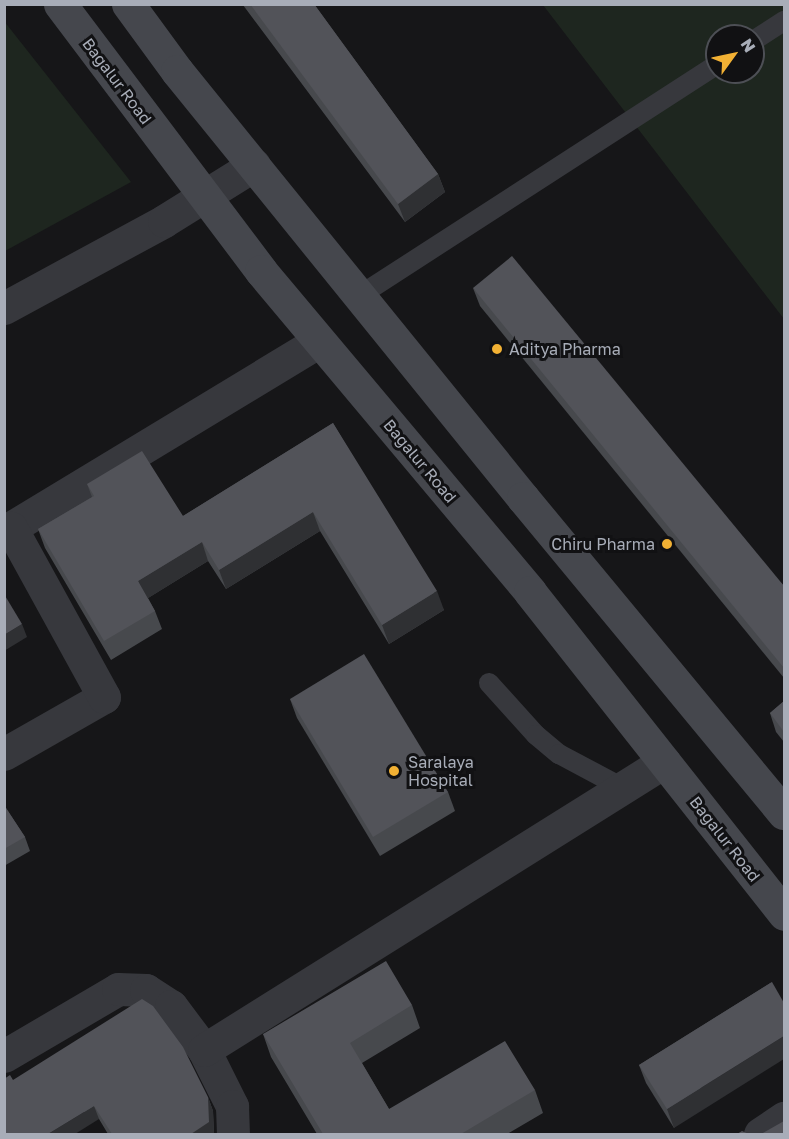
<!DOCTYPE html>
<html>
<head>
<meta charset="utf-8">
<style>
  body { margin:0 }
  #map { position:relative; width:789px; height:1139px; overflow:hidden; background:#161618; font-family:"Golos Text",sans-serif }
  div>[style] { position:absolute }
  .green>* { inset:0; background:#1e261f }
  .lane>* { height:20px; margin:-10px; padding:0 10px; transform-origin:10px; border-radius:10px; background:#37383d }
  .street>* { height:33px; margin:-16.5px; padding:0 16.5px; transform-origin:16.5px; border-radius:16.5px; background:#37383d }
  .secondary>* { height:33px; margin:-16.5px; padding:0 16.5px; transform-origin:16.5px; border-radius:16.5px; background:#45474d }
  .wall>* { inset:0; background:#47494d }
  .shaded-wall>* { inset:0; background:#2f3033 }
  .building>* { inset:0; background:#525359 }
  .dots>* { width:16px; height:16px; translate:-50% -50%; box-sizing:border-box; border:3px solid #111113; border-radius:50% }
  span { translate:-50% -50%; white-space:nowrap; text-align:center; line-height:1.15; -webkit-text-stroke:6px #111113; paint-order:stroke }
  .street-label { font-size:16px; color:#a8adb8 }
  .poi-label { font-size:16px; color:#a8adb8 }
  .left { translate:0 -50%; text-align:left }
  .right { translate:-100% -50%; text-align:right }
  .frame { position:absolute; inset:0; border:6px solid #a8adb8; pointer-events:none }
  .north { position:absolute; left:705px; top:24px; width:60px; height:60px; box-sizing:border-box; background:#111113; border:2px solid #4d4f55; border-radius:50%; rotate:57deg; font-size:16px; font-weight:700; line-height:24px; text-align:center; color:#a8adb8 }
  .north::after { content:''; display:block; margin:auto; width:21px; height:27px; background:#f2b134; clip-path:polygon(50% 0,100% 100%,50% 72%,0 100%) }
</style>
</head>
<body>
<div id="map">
  <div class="green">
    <i style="clip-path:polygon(evenodd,543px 5px,784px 5px,784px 319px,543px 5px,717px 36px,753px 36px,753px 72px,717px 72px,717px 36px)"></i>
    <i style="clip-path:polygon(4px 21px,131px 182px,5px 251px,4px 251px)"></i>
  </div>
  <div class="lane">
    <i style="left:753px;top:41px;width:37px;rotate:-33deg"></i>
    <i style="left:359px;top:296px;width:427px;rotate:-32.9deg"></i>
    <i style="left:489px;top:683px;width:70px;rotate:47.9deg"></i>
    <i style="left:536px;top:735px;width:30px;rotate:40deg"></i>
    <i style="left:559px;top:754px;width:72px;rotate:28deg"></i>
  </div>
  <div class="street">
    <i style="left:4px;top:308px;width:182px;rotate:-28.5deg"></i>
    <i style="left:164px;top:221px;width:106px;rotate:-31.9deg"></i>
    <i style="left:4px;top:532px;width:368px;rotate:-31.2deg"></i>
    <i style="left:4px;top:754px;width:115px;rotate:-29.7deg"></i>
    <i style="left:104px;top:697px;width:193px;rotate:-118.8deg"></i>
    <i style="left:204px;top:1050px;width:63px;rotate:63.4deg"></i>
    <i style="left:232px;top:1106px;width:28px;rotate:88deg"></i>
    <i style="left:4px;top:1056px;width:132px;rotate:-30.4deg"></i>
    <i style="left:118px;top:989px;width:28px;rotate:2deg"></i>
    <i style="left:146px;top:990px;width:30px;rotate:33deg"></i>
    <i style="left:171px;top:1006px;width:55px;rotate:53.1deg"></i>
    <i style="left:204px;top:1050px;width:543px;rotate:-32.05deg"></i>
    <i style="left:760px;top:1134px;width:29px;rotate:-34deg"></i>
  </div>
  <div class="secondary">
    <i style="left:60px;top:4px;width:334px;rotate:53deg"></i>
    <i style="left:261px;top:271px;width:419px;rotate:50deg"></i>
    <i style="left:530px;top:592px;width:410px;rotate:51.7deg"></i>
    <i style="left:128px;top:4px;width:83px;rotate:53.8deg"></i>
    <i style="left:177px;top:71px;width:550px;rotate:50.98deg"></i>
    <i style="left:523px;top:498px;width:409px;rotate:50.4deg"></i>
  </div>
  <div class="wall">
    <i style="clip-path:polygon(239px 4px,314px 4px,438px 174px,445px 192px,405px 222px,243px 5px,240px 6px)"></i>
    <i style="clip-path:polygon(473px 288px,784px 586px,784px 678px,480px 306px)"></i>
    <i style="clip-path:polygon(333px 423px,444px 610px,389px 644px,320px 531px,226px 589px,208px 561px,148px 598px,155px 611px,162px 629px,111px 660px,45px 548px,38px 529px,92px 497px,87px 484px,183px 516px)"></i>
    <i style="clip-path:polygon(290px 699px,448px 792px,455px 811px,380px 856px,297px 718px)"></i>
    <i style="clip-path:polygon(784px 701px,784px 742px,776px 732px,770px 713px)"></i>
    <i style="clip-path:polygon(4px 805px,25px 837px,30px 851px,4px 866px)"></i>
    <i style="clip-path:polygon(772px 982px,674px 1128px,646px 1083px,639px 1065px)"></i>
    <i style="clip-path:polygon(412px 1005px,420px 1028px,362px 1063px,389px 1109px,535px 1090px,543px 1113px,507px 1134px,317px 1134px,271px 1057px,263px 1034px)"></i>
    <i style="clip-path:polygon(13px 1080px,208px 1097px,213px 1111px,214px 1134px,108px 1134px,99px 1119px)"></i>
  </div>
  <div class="shaded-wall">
    <i style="clip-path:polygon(438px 174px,445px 192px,405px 222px,398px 204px)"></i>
    <i style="clip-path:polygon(313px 512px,320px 531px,226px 589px,219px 570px)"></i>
    <i style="clip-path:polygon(202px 542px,208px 561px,145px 600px,138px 581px)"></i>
    <i style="clip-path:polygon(437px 591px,444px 610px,389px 644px,382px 625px)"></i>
    <i style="clip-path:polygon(22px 624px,27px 637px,4px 651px,4px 635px)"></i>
    <i style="clip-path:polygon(784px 1036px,784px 1059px,674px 1128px,667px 1109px)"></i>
    <i style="clip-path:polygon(208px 1097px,213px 1111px,214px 1134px,191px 1134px)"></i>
    <i style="clip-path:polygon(94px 1106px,99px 1119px,75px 1134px,48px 1134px)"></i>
  </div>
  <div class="building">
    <i style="clip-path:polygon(250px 4px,314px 4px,438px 174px,398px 204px)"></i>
    <i style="clip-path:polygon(512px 256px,784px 586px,784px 668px,473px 288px)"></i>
    <i style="clip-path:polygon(333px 423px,437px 591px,382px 625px,313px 512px,219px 570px,202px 542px,138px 581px,155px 611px,104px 641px,38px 529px,94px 496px,87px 484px,142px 451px,183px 516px)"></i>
    <i style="clip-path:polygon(4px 594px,22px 624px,4px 635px)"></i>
    <i style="clip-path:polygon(364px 654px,448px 792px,373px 837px,290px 699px)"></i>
    <i style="clip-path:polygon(784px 701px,784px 732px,770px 713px)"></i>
    <i style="clip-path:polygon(4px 805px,25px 837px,4px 849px)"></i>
    <i style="clip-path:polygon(386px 961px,412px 1005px,350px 1043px,389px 1109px,505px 1041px,535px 1090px,461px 1134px,323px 1134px,263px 1034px)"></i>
    <i style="clip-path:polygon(772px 982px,784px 1003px,784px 1036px,667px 1109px,639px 1065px)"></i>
    <i style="clip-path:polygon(142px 999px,153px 1006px,183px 1047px,208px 1097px,209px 1122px,191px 1134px,112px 1134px,94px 1106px,48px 1134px,4px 1134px,4px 1079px,10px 1075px,13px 1080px)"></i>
    <i style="clip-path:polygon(784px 1121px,784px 1134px,761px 1134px)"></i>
    <i style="clip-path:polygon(742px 1131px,749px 1134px,737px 1134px)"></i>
  </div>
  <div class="dots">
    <i style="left:497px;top:349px;background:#f2b134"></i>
    <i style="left:667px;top:544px;background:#f2b134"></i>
    <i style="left:394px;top:771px;background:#f2b134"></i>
  </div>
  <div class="street-label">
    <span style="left:117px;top:81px;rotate:53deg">Bagalur Road</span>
    <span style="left:420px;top:461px;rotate:50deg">Bagalur Road</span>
    <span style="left:725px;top:839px;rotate:52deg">Bagalur Road</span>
  </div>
  <div class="poi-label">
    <span class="left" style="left:509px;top:349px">Aditya Pharma</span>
    <span class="right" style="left:655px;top:544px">Chiru Pharma</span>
    <span class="left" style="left:408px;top:771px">Saralaya<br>Hospital</span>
  </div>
  <div class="frame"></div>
  <div class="north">N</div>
</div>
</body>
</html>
